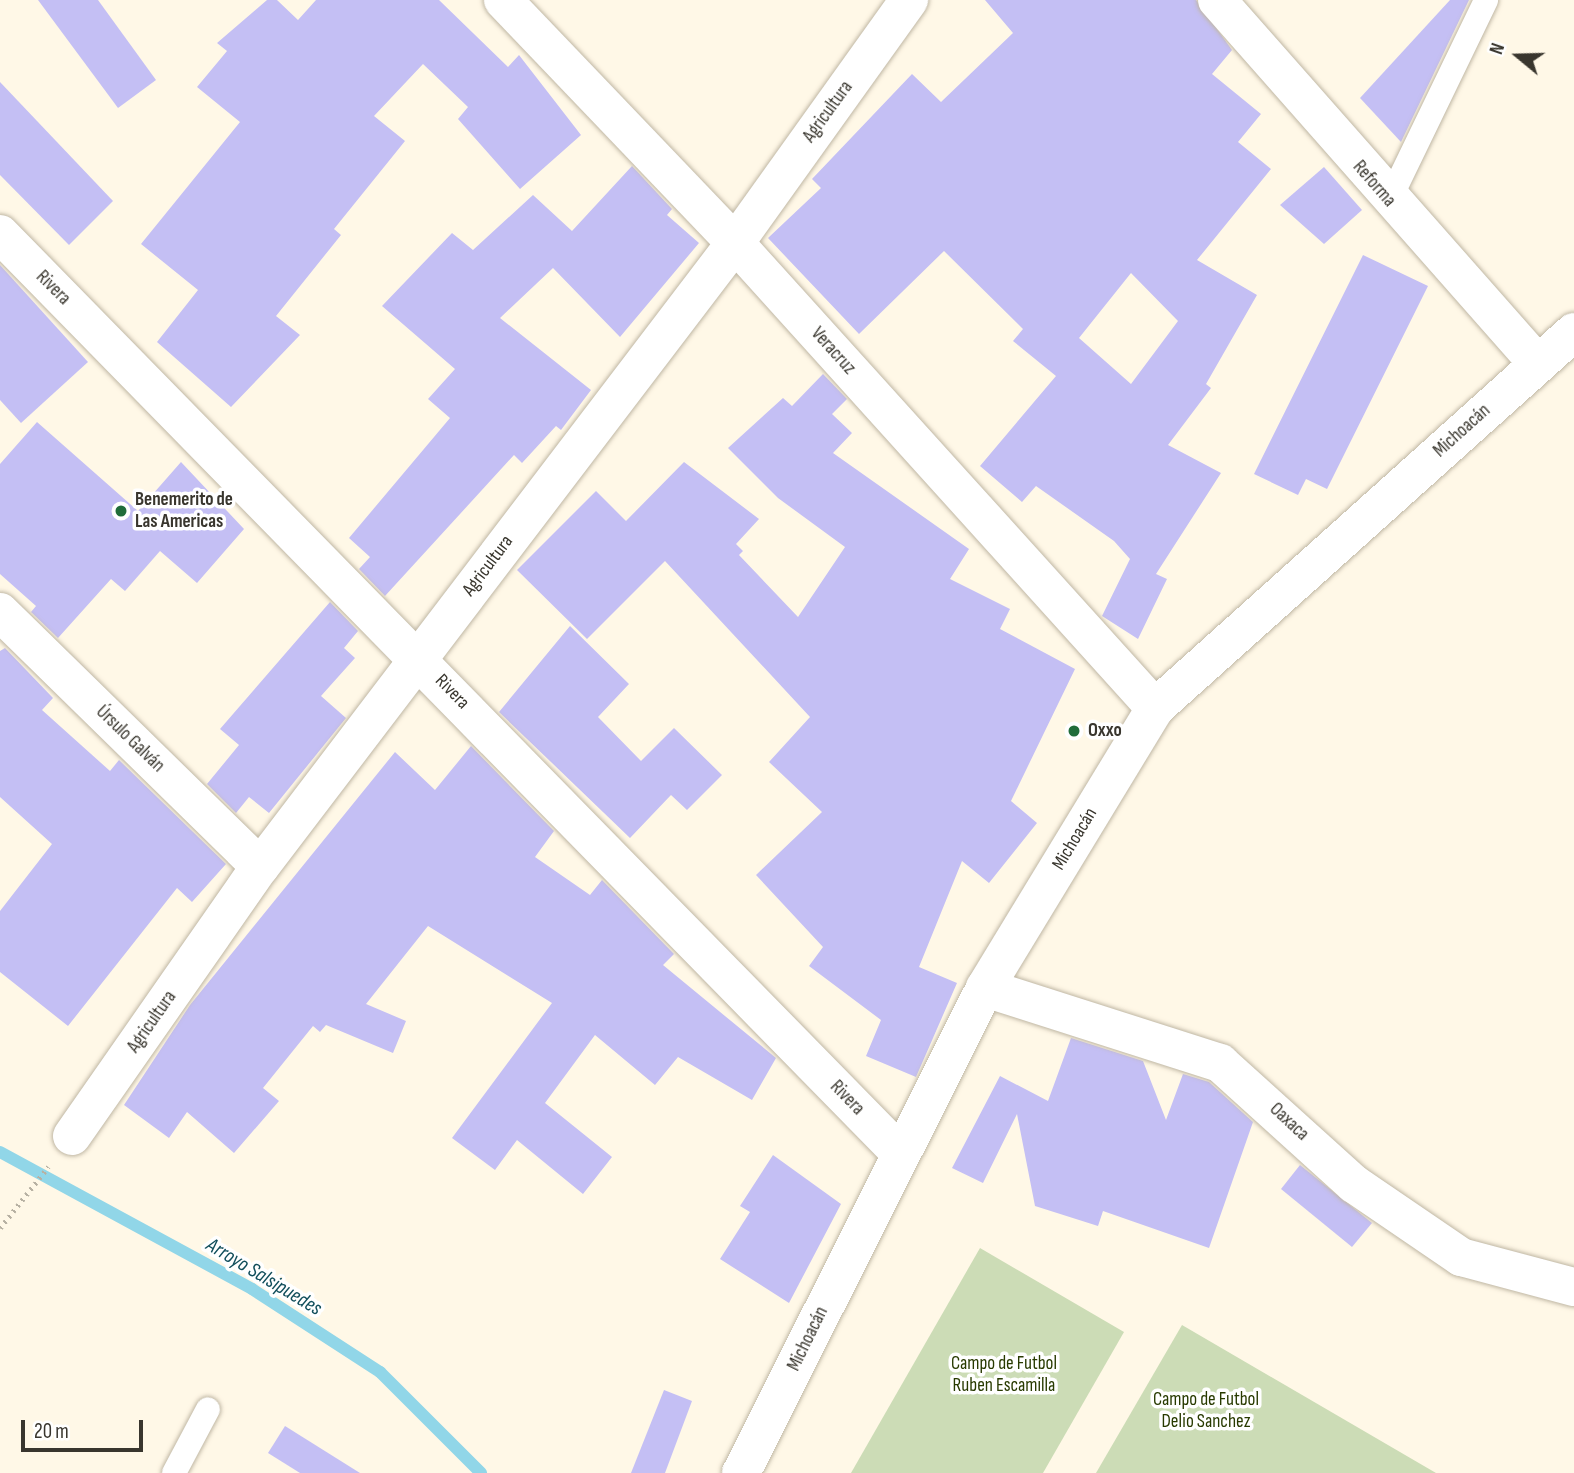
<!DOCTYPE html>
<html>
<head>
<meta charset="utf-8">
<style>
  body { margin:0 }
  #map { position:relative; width:1574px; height:1473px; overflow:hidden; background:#fff8e7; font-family:"Sofia Sans Condensed",sans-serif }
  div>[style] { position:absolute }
  .green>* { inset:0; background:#ccdcb6 }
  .stream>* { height:12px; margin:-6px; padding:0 6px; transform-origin:6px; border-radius:6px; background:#91d6e8 }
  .building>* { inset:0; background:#c4bff4 }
  .path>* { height:4.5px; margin-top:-2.25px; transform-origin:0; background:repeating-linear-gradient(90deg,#b7b1a3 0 2px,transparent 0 7px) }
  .roads { filter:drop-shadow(0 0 2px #c0b7a4) drop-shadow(0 0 2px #c0b7a4) }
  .service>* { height:24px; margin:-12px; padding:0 12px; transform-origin:12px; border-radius:12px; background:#fff }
  .minor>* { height:38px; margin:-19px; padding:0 19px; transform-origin:19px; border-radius:19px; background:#fff }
  .dots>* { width:19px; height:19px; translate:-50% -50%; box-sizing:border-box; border:4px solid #fff; border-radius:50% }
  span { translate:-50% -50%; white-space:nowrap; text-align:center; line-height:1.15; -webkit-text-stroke:7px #fff; paint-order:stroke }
  .street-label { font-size:19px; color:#39362e }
  .poi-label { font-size:19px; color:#39362e; font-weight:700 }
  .left { translate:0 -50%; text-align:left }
  .park-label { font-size:19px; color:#283a00 }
  .water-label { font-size:21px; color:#114e5b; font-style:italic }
  .north { position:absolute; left:1483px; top:21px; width:70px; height:70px; -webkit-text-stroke:5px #fff; paint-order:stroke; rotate:289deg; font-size:19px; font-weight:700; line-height:28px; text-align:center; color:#39362e }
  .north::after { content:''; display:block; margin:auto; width:24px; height:32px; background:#39362e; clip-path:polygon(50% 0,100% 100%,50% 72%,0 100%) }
  .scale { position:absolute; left:21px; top:1420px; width:122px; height:32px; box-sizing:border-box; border:4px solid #39362e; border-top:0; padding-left:9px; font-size:21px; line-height:24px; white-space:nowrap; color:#39362e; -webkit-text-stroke:5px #fff; paint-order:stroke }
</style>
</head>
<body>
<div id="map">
  <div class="green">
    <i style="clip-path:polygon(980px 1248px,1124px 1332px,1043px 1473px,851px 1473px)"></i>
    <i style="clip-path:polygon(1182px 1325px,1436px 1473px,1096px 1473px)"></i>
  </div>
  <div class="stream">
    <i style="left:0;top:1152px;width:287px;rotate:28.5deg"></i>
    <i style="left:252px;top:1289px;width:153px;rotate:33deg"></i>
    <i style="left:380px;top:1372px;width:143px;rotate:45deg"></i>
  </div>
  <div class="building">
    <i style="clip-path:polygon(38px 0,98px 0,156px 80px,118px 108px)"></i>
    <i style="clip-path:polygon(267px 0,277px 0,298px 20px,316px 0,439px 0,508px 67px,519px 55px,581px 135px,520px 189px,458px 119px,468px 107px,423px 64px,374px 116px,405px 141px,334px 229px,341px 235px,276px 316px,300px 335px,231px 407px,157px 342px,198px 290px,141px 244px,240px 122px,197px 87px,227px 51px,217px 43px)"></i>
    <i style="clip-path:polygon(evenodd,985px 0,1196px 0,1232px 50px,1212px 74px,1261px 114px,1238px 142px,1271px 169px,1197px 260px,1257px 295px,1206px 384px,1211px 388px,1168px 445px,1221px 473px,1156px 574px,1167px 579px,1138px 639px,1102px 616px,1130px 559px,1114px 541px,1036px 486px,1022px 502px,980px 466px,1056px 376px,1013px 341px,1023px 329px,944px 251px,859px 334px,768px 238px,821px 188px,812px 179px,912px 74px,941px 102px,1013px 33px,985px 0,1131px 273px,1178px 321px,1131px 384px,1079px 338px,1131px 273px)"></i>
    <i style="clip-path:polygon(1450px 0,1469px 0,1401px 142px,1360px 98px)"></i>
    <i style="clip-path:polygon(0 82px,113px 201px,69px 245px,0 175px)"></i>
    <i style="clip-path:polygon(632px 166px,672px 209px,667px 215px,699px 243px,620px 337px,553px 268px,500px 318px,591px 390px,561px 430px,556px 426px,522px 463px,514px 455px,385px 596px,359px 569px,370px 557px,349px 538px,450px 418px,428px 399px,455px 369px,382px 306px,452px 233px,473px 250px,533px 195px,572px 231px)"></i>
    <i style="clip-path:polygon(1324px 167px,1362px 210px,1324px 244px,1280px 205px)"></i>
    <i style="clip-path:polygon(1363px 255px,1428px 286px,1327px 489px,1306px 479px,1298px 495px,1254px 474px)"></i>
    <i style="clip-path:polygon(0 265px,88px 362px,21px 423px,0 400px)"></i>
    <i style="clip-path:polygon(823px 374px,847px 399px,832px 414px,852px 433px,833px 453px,969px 549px,950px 579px,1010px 609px,1000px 629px,1075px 669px,1011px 801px,1037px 823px,989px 883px,962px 861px,919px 967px,957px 983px,916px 1077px,866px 1056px,881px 1020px,809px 966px,823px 947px,756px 875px,822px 812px,769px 762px,810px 717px,665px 561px,587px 639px,517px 570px,596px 491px,626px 521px,684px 462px,759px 519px,736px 544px,743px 551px,739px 555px,798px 617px,845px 547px,778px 498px,728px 448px,783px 398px,792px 406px)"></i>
    <i style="clip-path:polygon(37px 422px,138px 511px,181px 462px,244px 529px,197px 583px,160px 551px,125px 591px,111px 579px,58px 638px,31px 612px,36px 606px,0 574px,0 464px)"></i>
    <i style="clip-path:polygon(330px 602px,358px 631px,344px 648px,355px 658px,321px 696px,346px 718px,269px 813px,249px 797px,236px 813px,207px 784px,239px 745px,220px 729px)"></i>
    <i style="clip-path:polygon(570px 626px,629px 684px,598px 717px,641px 761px,674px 728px,722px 775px,687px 810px,671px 795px,630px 838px,499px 712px)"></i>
    <i style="clip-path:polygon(5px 648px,53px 698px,42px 710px,110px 771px,119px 760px,226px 864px,192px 902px,177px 888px,68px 1026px,0 972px,0 911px,52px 844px,0 797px,0 651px)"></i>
    <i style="clip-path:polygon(471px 746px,554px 831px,535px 857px,590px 895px,602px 880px,674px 954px,663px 965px,776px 1058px,752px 1100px,678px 1057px,655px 1085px,595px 1035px,545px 1103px,612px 1157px,583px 1194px,517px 1140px,495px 1170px,452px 1138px,552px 1003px,428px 926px,366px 1004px,406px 1021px,393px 1053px,326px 1025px,320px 1032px,313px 1026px,263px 1088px,279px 1101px,234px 1153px,187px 1112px,169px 1138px,124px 1105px,190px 1005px,395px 752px,435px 790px)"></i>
    <i style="clip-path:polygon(1071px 1038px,1143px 1061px,1166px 1120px,1183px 1074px,1209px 1082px,1253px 1122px,1209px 1248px,1103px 1211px,1098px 1226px,1035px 1206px,1017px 1114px,983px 1183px,952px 1168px,1000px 1076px,1048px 1101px)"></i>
    <i style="clip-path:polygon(773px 1155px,841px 1204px,789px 1303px,720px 1259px,750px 1212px,740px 1206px)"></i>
    <i style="clip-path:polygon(1300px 1165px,1372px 1223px,1352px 1247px,1281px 1189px)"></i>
    <i style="clip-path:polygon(664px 1390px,692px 1401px,665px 1473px,631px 1473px)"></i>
    <i style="clip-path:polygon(285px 1426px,360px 1473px,300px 1473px,268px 1453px)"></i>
  </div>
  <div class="path">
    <i style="left:0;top:1228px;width:78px;rotate:-51.8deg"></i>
  </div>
  <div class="roads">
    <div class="service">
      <i style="left:1389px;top:201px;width:223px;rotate:-64.2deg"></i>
      <i style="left:174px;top:1473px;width:72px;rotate:-62deg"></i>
    </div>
    <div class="minor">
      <i style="left:503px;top:0;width:336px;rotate:46.3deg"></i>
      <i style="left:735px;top:243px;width:627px;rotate:47.91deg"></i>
      <i style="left:1217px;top:0;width:484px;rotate:48.6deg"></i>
      <i style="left:0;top:234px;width:1286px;rotate:45.6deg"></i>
      <i style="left:0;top:612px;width:364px;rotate:44.4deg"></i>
      <i style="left:985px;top:988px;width:247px;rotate:17.7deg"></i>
      <i style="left:1220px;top:1063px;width:181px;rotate:42.1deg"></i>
      <i style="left:1354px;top:1184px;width:130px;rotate:34.3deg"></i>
      <i style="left:1461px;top:1257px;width:117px;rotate:14.9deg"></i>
      <i style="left:72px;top:1136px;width:328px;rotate:-55.1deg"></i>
      <i style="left:260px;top:867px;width:784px;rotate:-52.72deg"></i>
      <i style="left:735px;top:243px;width:299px;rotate:-54.4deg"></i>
      <i style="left:741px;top:1473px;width:543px;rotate:-63.29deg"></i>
      <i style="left:985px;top:988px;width:328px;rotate:-58.7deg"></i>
      <i style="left:1155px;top:708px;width:563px;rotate:-41.9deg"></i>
    </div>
  </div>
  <div class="dots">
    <i style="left:121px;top:511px;background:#206c3a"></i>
    <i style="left:1074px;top:731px;background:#206c3a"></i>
  </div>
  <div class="street-label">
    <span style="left:828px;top:112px;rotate:-54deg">Agricultura</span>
    <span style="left:1374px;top:184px;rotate:49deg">Reforma</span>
    <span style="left:53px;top:288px;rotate:45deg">Rivera</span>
    <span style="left:833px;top:351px;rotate:48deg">Veracruz</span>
    <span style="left:1462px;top:431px;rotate:-42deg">Michoacán</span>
    <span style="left:488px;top:566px;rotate:-53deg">Agricultura</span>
    <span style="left:452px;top:692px;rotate:46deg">Rivera</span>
    <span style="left:130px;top:739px;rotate:44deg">Úrsulo Galván</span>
    <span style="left:1075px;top:839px;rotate:-59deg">Michoacán</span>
    <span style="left:152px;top:1022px;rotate:-55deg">Agricultura</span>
    <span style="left:847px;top:1098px;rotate:46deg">Rivera</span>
    <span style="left:1289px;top:1122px;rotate:43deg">Oaxaca</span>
    <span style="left:808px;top:1339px;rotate:-64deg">Michoacán</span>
  </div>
  <div class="poi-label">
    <span class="left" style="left:135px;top:511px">Benemerito de<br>Las Americas</span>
    <span class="left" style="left:1088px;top:731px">Oxxo</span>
  </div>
  <div class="park-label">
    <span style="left:1004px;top:1375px">Campo de Futbol<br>Ruben Escamilla</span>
    <span style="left:1206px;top:1411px">Campo de Futbol<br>Delio Sanchez</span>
  </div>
  <div class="water-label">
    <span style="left:264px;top:1277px;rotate:31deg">Arroyo Salsipuedes</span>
  </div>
  <div class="north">N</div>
  <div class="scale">20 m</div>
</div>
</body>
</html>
